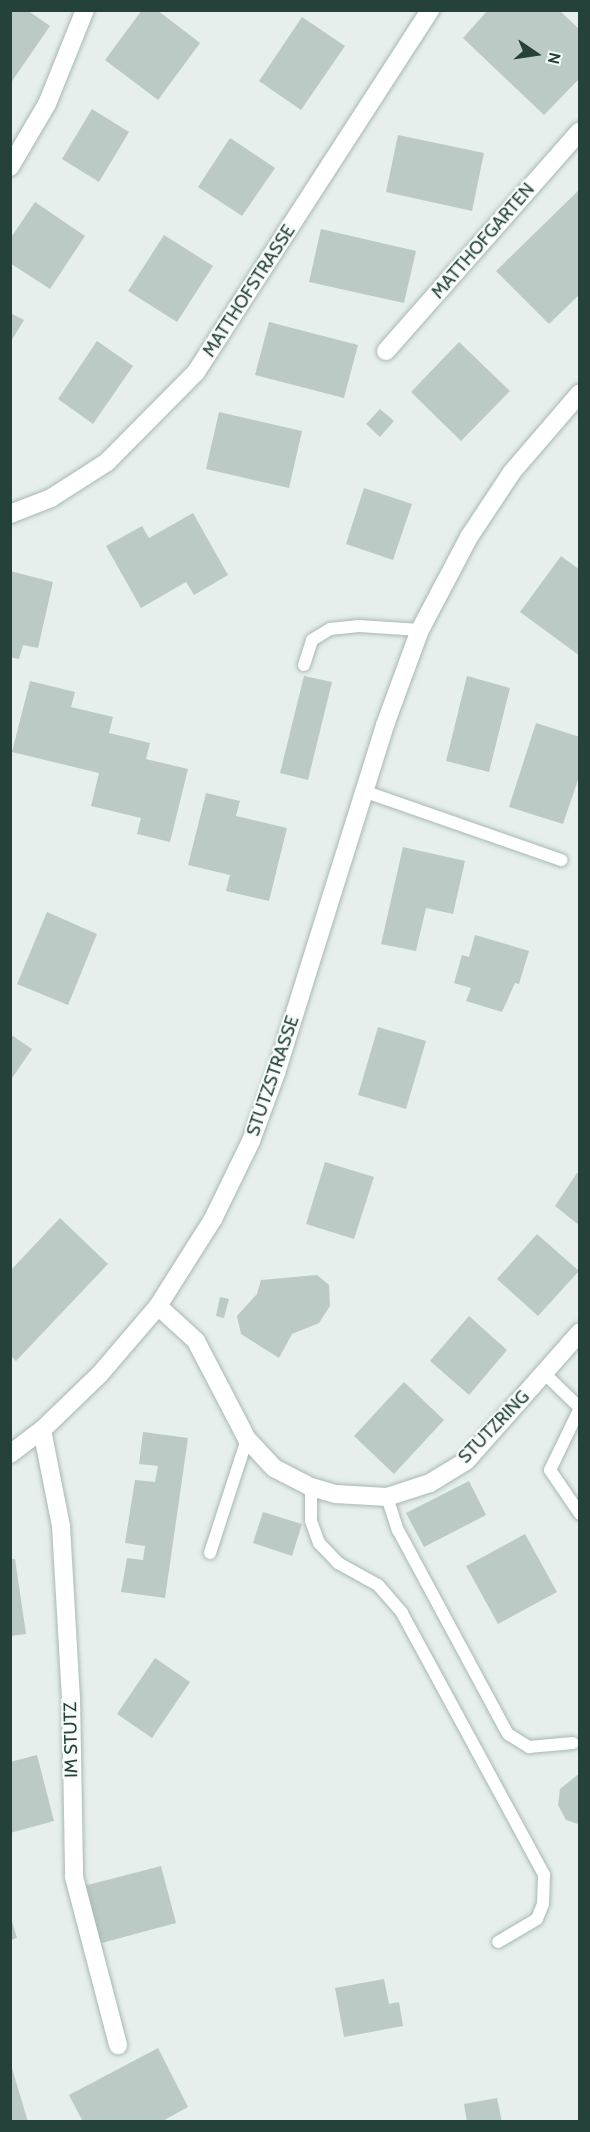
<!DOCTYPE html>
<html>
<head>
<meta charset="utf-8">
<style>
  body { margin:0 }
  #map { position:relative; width:590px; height:2132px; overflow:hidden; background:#e6efeb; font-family:Cabin,sans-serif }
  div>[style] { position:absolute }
  .building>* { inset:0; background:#bbcac4 }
  .roads { filter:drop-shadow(0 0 2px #a8b8b2) drop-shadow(0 0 2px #a8b8b2) }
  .lane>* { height:12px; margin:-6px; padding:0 6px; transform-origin:6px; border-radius:6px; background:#fff }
  .street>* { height:18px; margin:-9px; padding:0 9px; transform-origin:9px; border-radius:9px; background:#fff }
  .secondary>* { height:18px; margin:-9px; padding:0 9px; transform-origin:9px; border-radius:9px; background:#fff }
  span { translate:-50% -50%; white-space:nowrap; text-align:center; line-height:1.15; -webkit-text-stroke:4.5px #f7fbf9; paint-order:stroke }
  .street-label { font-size:18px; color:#24423a }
  .frame { position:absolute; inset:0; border:12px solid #24423a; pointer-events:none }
  .north { position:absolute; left:506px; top:24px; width:60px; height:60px; -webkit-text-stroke:4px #f7fbf9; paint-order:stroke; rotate:103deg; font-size:16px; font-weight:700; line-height:24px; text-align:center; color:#24423a }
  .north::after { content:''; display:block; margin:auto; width:21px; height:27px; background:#24423a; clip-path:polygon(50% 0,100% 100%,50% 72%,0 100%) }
</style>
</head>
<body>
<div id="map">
  <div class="building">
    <i style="clip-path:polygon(10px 10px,27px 10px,50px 26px,10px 84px)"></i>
    <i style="clip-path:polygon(142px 10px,157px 10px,200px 43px,158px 100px,105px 60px)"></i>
    <i style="clip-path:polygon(488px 10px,559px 10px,580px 30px,580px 78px,544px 115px,463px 38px)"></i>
    <i style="clip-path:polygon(302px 17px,345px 46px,301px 110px,259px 81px)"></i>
    <i style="clip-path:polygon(92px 109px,129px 132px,99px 182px,62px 159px)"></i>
    <i style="clip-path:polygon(398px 135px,484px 153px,472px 211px,386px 192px)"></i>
    <i style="clip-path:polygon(230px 138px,275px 168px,242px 216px,198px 187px)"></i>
    <i style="clip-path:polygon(580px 189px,580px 294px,549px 324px,496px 271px)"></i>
    <i style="clip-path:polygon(35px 202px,85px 236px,50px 289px,10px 263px,10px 239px)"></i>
    <i style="clip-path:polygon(321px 229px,416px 251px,404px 303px,309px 282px)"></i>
    <i style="clip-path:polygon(164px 235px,213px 266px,177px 322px,128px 291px)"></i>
    <i style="clip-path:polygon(10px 313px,24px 320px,10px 343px)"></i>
    <i style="clip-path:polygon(269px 322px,358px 345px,344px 398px,255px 375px)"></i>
    <i style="clip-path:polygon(97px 341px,133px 366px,93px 424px,58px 399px)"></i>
    <i style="clip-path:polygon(459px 342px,510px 391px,461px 441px,411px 392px)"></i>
    <i style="clip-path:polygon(380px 409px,394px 421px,380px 437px,366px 424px)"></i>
    <i style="clip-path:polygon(219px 412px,302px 431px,289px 488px,206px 469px)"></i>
    <i style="clip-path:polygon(364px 488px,412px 504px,393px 560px,346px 544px)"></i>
    <i style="clip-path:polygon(193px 513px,228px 575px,194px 595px,186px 582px,141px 608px,106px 546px,142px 526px,149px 538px)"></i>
    <i style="clip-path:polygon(561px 556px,580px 570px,580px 656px,520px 612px)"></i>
    <i style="clip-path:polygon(10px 571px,53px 582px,38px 648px,23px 645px,19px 659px,10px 657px)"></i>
    <i style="clip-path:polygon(304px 676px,332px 682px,308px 780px,280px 773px)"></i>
    <i style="clip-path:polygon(467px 676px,510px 688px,489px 772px,446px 761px)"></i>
    <i style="clip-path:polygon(30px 681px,75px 692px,71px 707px,113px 717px,109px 733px,150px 743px,146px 759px,188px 769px,170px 842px,137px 834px,141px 818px,91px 806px,99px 773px,12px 752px)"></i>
    <i style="clip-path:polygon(536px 723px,580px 737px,580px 774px,563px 824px,509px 807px)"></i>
    <i style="clip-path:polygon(206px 793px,240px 801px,236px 816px,287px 828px,269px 901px,226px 891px,230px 875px,188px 865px)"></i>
    <i style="clip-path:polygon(403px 847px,465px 861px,453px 914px,426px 908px,416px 951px,381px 944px)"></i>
    <i style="clip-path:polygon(47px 912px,97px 934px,68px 1005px,17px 984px)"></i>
    <i style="clip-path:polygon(475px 935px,529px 951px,519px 984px,515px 983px,502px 1012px,466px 1001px,471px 988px,454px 983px,462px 955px,469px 957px)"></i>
    <i style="clip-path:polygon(378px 1027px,426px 1041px,406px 1109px,358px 1095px)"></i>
    <i style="clip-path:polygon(10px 1034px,32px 1049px,10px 1081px)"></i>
    <i style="clip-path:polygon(325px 1162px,374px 1177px,354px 1239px,306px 1224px)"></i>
    <i style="clip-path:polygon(577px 1173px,580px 1175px,580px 1226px,555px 1206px)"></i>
    <i style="clip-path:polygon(60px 1218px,108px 1264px,16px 1361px,10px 1355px,10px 1271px)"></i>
    <i style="clip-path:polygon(537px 1234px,579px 1271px,538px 1316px,497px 1279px)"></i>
    <i style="clip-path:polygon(317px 1275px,329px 1285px,330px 1306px,319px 1323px,292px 1334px,279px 1358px,241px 1334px,237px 1316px,257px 1294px,261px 1280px)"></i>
    <i style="clip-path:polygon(220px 1297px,229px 1299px,224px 1318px,216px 1316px)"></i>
    <i style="clip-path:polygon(469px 1316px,507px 1350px,469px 1395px,430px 1361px)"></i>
    <i style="clip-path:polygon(404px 1382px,444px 1420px,394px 1474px,354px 1436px)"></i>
    <i style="clip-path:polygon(143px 1432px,188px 1438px,165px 1598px,121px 1592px,127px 1558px,143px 1560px,145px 1546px,125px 1543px,135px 1480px,155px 1482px,158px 1466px,139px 1464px)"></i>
    <i style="clip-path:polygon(469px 1481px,486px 1515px,424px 1547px,406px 1513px)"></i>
    <i style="clip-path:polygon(263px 1512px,302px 1524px,292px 1556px,253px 1543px)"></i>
    <i style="clip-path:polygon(525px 1534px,557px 1592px,498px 1624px,466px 1566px)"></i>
    <i style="clip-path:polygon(10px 1559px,15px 1559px,26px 1634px,10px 1636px)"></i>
    <i style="clip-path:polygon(155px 1658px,190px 1682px,152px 1738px,117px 1714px)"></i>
    <i style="clip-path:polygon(37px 1755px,54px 1821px,10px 1833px,10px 1762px)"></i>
    <i style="clip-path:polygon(580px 1773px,580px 1824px,578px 1824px,566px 1820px,558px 1805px,560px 1789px)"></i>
    <i style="clip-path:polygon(161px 1866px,176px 1923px,98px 1944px,84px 1886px)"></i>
    <i style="clip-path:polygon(10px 1915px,17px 1938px,10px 1940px)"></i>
    <i style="clip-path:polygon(384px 1979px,389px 2004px,399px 2002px,403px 2026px,344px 2037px,335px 1988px)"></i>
    <i style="clip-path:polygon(158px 2048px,188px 2107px,161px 2122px,83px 2122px,69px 2095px)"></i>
    <i style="clip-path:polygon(10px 2065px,11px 2065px,28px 2122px,10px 2122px)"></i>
    <i style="clip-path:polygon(497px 2098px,502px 2122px,467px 2122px,464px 2104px)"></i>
  </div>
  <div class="roads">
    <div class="lane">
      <i style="left:304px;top:665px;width:26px;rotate:-72deg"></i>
      <i style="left:312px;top:640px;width:21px;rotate:-31deg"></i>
      <i style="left:330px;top:629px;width:29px;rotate:-6deg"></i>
      <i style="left:359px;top:626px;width:61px;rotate:3.8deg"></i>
      <i style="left:366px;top:792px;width:207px;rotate:19.2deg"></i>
      <i style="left:544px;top:1373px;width:50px;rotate:44.2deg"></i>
      <i style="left:580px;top:1408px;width:69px;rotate:115.8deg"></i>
      <i style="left:550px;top:1470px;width:53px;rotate:55.7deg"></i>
      <i style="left:311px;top:1487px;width:34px;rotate:90deg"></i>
      <i style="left:311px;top:1521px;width:23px;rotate:70deg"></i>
      <i style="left:319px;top:1543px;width:28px;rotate:46deg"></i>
      <i style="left:338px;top:1563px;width:46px;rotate:28.8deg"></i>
      <i style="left:378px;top:1585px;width:37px;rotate:49deg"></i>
      <i style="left:402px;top:1613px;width:298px;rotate:61.5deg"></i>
      <i style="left:544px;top:1875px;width:29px;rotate:92deg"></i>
      <i style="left:543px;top:1904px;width:16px;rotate:112deg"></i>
      <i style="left:537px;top:1919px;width:45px;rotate:149.5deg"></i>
      <i style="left:387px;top:1497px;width:35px;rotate:72deg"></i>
      <i style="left:398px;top:1530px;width:232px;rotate:61.7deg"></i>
      <i style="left:508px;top:1734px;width:25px;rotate:32deg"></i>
      <i style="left:529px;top:1747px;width:44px;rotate:-5.2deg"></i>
      <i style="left:210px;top:1553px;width:120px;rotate:-72deg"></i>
    </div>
    <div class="street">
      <i style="left:10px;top:167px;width:73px;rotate:-59.6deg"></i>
      <i style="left:47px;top:104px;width:101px;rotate:-68deg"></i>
      <i style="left:386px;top:351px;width:293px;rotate:-48.6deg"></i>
      <i style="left:10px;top:514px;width:44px;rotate:-21.3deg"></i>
      <i style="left:51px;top:498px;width:67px;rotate:-32.7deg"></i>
      <i style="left:107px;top:462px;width:127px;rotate:-45.3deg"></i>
      <i style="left:196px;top:372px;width:431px;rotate:-57.1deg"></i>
      <i style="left:158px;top:1306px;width:52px;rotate:42.6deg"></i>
      <i style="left:196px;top:1341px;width:110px;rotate:62.5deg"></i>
      <i style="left:247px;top:1439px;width:40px;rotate:47deg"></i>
      <i style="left:274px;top:1468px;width:42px;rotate:27.2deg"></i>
      <i style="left:311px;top:1487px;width:26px;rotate:16deg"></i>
      <i style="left:336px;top:1494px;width:51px;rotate:3.4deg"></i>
      <i style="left:387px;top:1497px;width:45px;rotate:-18deg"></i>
      <i style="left:430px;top:1483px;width:42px;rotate:-31.4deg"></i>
      <i style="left:466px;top:1461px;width:172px;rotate:-48.5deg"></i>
      <i style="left:42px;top:1430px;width:98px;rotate:78.8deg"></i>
      <i style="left:61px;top:1526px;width:171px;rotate:86.7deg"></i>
      <i style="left:71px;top:1697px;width:180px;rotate:89deg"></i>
      <i style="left:74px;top:1877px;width:174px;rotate:75.3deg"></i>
    </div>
    <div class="secondary">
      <i style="left:10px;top:1454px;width:40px;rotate:-37deg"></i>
      <i style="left:42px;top:1430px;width:81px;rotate:-44deg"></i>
      <i style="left:100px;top:1374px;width:89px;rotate:-49.5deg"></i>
      <i style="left:158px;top:1306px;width:103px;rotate:-57.7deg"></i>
      <i style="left:213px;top:1219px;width:87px;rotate:-64deg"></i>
      <i style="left:251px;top:1141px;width:72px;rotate:-69.8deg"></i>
      <i style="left:276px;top:1073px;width:365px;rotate:-72.6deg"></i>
      <i style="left:385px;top:725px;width:101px;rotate:-69.8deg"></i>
      <i style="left:420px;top:630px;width:105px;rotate:-62.2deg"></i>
      <i style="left:469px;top:537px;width:78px;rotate:-56.5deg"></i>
      <i style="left:512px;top:472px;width:104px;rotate:-49.3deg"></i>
    </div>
  </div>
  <div class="street-label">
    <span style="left:483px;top:241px;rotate:-49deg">MATTHOFGARTEN</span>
    <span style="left:249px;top:291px;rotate:-57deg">MATTHOFSTRASSE</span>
    <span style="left:273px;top:1076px;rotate:-71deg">STUTZSTRASSE</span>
    <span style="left:494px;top:1427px;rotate:-46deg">STUTZRING</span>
    <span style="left:71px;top:1740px;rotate:-91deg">IM STUTZ</span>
  </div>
  <div class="frame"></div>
  <div class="north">N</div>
</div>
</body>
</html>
